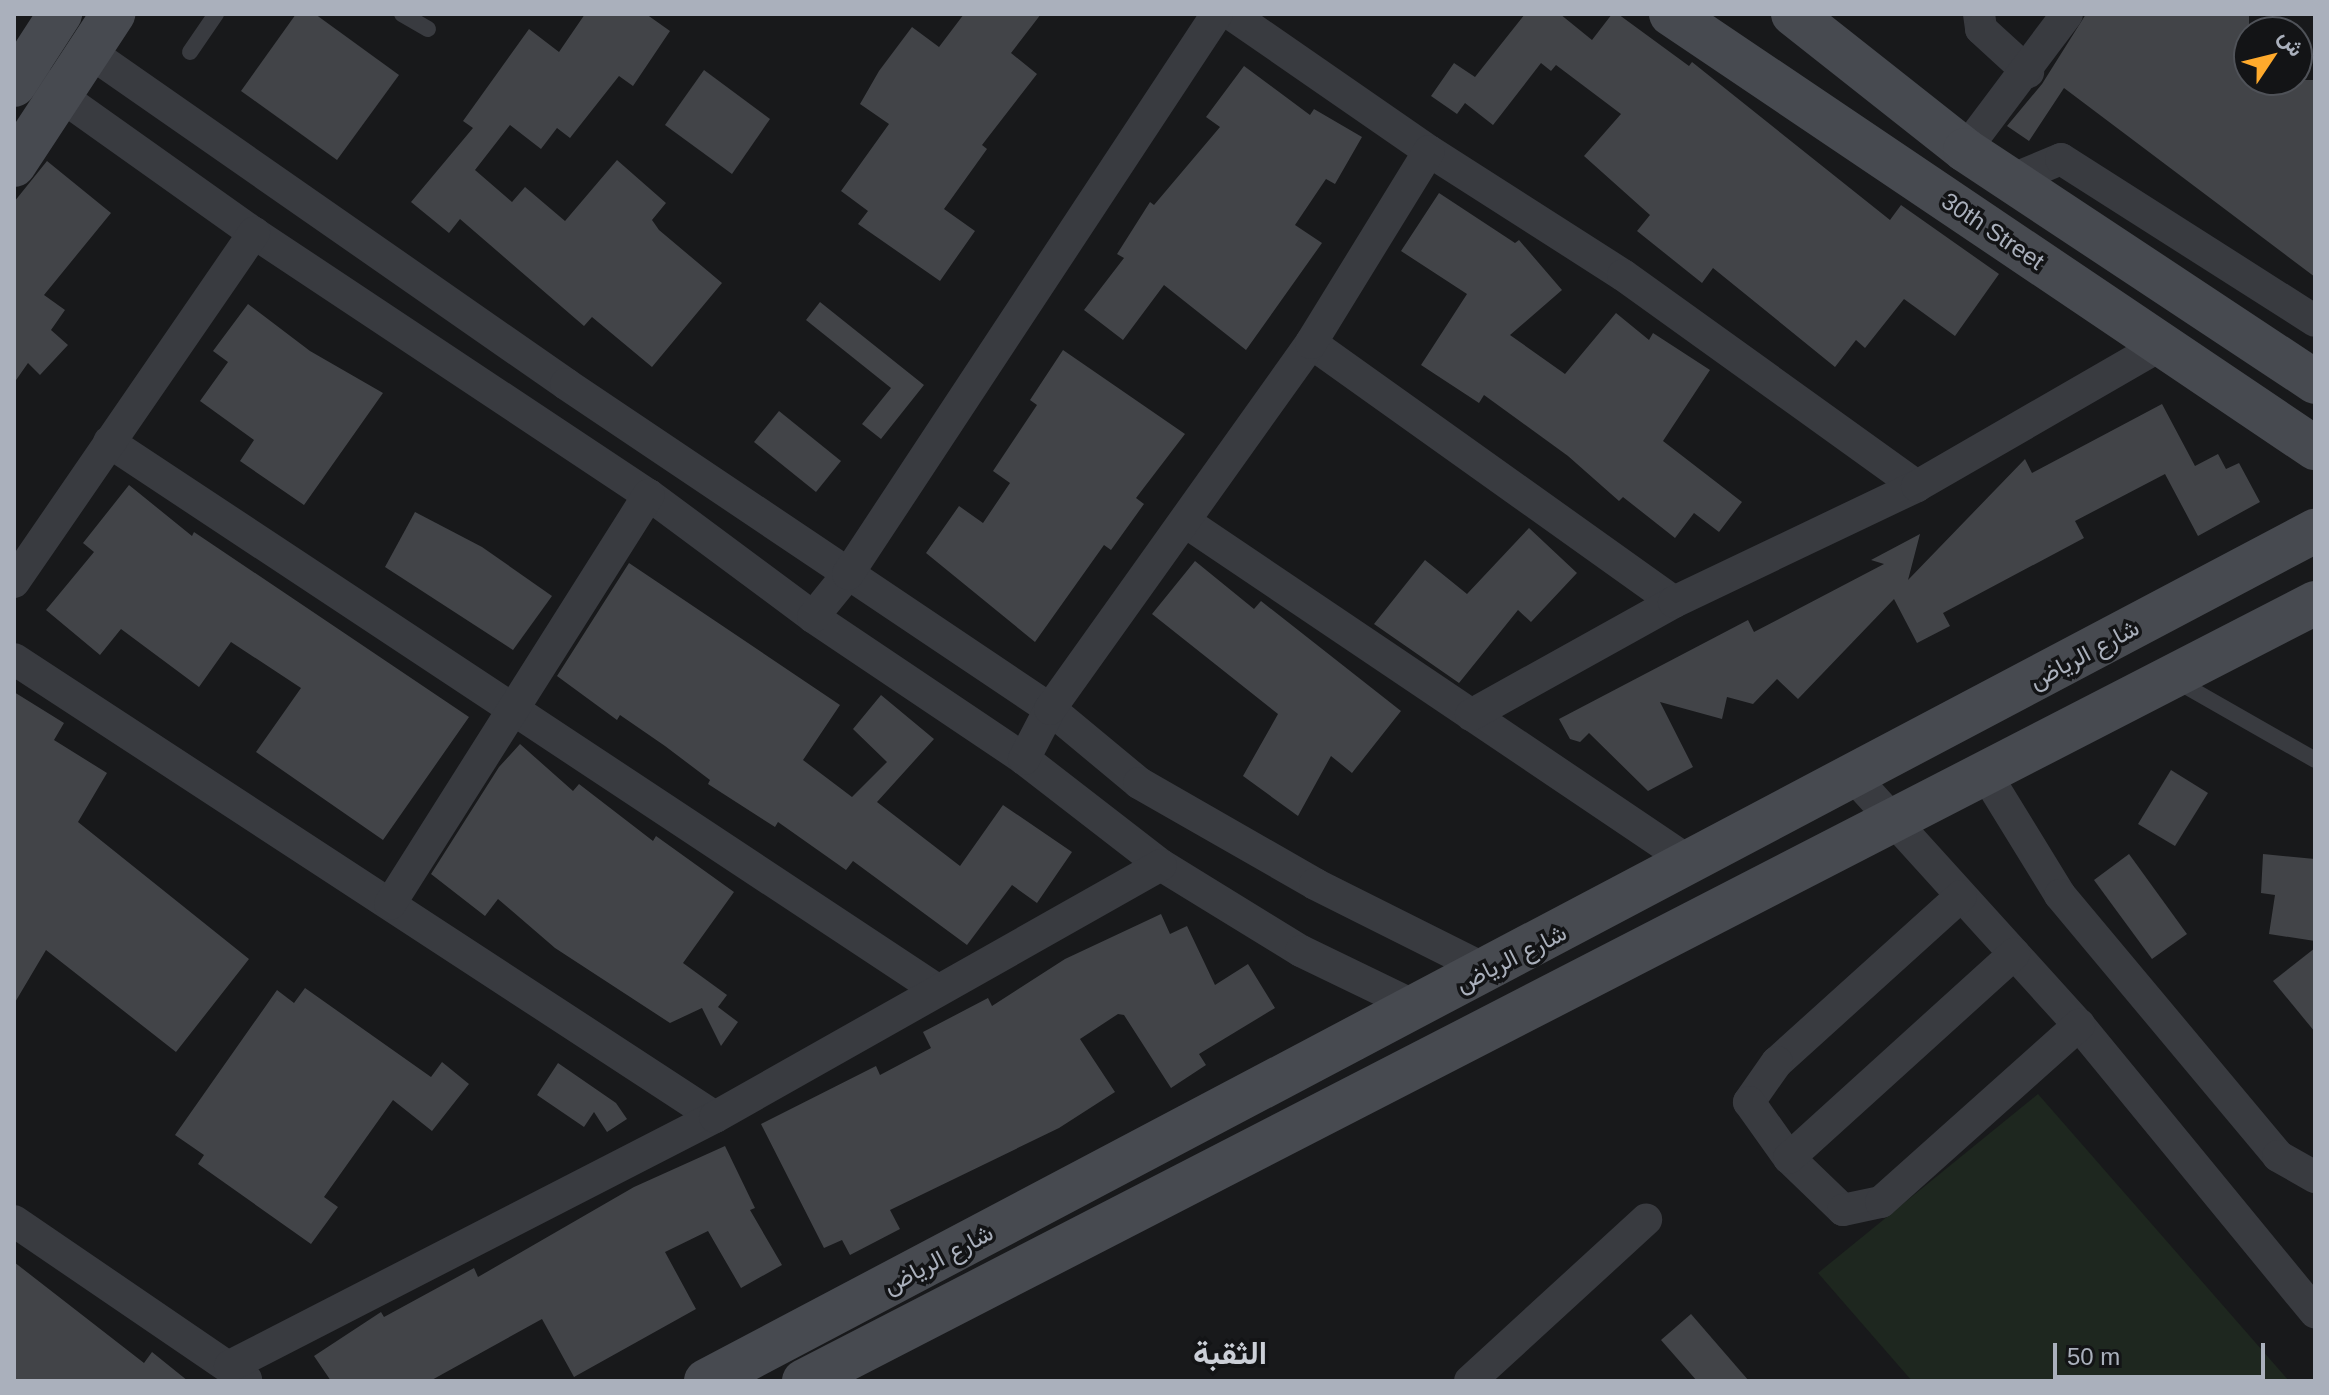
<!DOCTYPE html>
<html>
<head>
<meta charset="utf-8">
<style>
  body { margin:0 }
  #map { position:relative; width:2329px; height:1395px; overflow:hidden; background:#18191b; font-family:Helvetica,Vazirmatn,sans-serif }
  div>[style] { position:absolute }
  .green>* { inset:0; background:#1e271f }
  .building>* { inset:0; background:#424448 }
  .lane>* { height:16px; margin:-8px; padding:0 8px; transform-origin:8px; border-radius:8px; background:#393b40 }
  .street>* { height:32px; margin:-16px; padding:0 16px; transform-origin:16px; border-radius:16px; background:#393b40 }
  .secondary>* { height:44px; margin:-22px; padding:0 22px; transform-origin:22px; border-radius:22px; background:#474a50 }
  span { translate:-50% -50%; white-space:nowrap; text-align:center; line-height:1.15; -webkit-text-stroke:7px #131416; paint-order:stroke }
  .street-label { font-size:24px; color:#aab0bc }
  .district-label { font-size:32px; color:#cbcfd7; font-weight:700 }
  .frame { position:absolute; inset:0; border:16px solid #aab0bc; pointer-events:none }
  .north { position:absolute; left:2233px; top:16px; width:80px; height:80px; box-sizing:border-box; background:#131416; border:2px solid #4f5258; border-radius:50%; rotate:55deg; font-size:22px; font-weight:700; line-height:32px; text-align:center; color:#aab0bc }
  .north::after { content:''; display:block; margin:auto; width:28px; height:36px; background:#ffaa2c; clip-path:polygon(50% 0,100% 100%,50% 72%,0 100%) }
  .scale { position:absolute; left:2053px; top:1343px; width:212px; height:36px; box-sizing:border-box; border:4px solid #aab0bc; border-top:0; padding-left:10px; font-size:24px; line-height:28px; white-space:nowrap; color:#aab0bc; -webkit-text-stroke:6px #131416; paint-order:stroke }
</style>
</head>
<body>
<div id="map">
  <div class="green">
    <i style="clip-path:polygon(2038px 1094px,2289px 1381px,1912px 1381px,1818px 1273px)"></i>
  </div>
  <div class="building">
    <i style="clip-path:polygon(296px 14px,315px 14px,399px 75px,337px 160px,241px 91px)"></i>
    <i style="clip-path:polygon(585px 14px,646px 14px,670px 31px,633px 86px,619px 76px,570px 138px,557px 128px,541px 149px,510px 125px,475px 170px,512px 202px,525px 187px,565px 221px,617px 160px,666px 203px,652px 220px,659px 230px,722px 283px,652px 367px,592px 317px,584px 326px,460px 219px,449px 233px,411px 202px,473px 128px,463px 121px,529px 29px,559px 52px)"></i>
    <i style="clip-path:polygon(964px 14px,1041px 14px,1011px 53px,1037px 74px,982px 145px,987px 149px,944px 209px,975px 231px,940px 281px,858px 224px,868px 211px,841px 191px,889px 124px,860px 104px,879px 71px,912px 27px,939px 47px)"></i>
    <i style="clip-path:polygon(1525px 14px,1560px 14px,1592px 40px,1612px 14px,1618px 14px,1689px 66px,1692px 62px,1890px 220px,1901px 205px,1999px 274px,1955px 336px,1904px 299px,1865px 348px,1856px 340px,1835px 367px,1713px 268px,1702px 283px,1637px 231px,1650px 215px,1584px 156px,1621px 114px,1556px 65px,1551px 71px,1541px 63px,1493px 125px,1465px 103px,1457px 114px,1431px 96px,1454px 63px,1475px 77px)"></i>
    <i style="clip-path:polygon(2086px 14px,2249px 14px,2249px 80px,2315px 80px,2315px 277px,2064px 88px,2029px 141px,2007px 126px,2042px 84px)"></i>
    <i style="clip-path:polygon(1244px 66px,1310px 115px,1314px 109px,1362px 137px,1335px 184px,1326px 179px,1295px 225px,1322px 243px,1246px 350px,1164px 285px,1123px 340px,1084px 310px,1124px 258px,1117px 254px,1150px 202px,1154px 205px,1220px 127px,1206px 117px)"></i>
    <i style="clip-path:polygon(704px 70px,770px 119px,732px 174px,665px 125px)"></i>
    <i style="clip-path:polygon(47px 161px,111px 213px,44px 295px,65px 310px,51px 330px,68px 345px,40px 375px,28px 363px,14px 383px,14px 202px)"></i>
    <i style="clip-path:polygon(1439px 193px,1515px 243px,1519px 240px,1562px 290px,1510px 335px,1565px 374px,1616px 313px,1649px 340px,1653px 333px,1710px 370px,1663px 441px,1742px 502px,1719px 532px,1694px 513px,1675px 538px,1623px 497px,1619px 501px,1568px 456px,1484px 395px,1479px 403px,1421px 365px,1467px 294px,1401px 251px)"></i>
    <i style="clip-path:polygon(820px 302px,924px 385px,881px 439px,862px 424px,891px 388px,806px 320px)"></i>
    <i style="clip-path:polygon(248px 304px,310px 351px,383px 393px,304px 505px,240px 461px,254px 440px,200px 401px,228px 362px,213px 351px)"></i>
    <i style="clip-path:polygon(1063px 350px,1185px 434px,1136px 498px,1144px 504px,1111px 550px,1104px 545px,1035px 642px,926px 553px,959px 506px,983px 523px,1010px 483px,993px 471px,1037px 405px,1030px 400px)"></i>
    <i style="clip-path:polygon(2162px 404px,2195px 466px,2218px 454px,2226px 469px,2239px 463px,2260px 502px,2198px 536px,2165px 474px,2075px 521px,2084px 538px,1943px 613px,1950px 626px,1917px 643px,1894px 599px,1798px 699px,1777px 679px,1753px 704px,1727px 697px,1722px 719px,1660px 702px,1693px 767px,1648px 791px,1589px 733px,1580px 742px,1570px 739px,1559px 719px,1748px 620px,1754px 632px,1884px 564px,1871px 560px,1920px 534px,1908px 580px,2025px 459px,2032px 473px)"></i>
    <i style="clip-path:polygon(779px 411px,841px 461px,816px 492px,754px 442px)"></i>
    <i style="clip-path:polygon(129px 485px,192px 536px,194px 532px,469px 717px,383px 840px,256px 752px,301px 688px,231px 642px,199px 687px,121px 629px,100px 655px,46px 610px,94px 552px,83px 543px)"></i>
    <i style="clip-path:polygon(415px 512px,482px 547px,552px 596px,513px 650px,385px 567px)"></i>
    <i style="clip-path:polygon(1529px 528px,1577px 573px,1531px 622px,1518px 610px,1459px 683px,1374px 624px,1425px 560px,1467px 594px)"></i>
    <i style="clip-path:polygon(1195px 561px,1254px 609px,1261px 601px,1401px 711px,1352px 773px,1331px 756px,1298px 816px,1243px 776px,1278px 714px,1152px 614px)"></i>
    <i style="clip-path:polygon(629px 563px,840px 705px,803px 760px,852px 797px,887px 762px,853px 729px,881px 695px,934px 739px,877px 802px,960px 866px,1003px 805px,1072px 852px,1037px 903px,1012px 885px,967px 945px,853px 861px,846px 870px,778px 822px,775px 827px,708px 784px,710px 780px,665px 746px,620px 715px,617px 720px,557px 676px)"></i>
    <i style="clip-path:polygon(14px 692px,64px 723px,54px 740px,107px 773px,78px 822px,249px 959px,176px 1052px,46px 950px,14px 1004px)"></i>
    <i style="clip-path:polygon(520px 744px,573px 791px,579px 784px,653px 841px,656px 836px,734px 892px,683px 963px,727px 995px,718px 1007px,738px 1022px,721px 1046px,702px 1008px,670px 1023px,555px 948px,498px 899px,485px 916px,431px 874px,499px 767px)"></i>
    <i style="clip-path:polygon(2171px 770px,2208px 793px,2175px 846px,2138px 824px)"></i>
    <i style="clip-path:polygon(2129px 854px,2187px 934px,2152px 959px,2094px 880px)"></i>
    <i style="clip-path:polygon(2263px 854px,2315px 859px,2315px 941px,2269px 934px,2275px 895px,2261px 893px)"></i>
    <i style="clip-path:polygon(1161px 914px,1170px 934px,1187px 926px,1215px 985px,1248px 964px,1275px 1008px,1199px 1054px,1206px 1065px,1171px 1088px,1124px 1015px,1118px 1014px,1080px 1039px,1115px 1092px,1059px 1128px,890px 1210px,900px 1229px,850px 1255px,842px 1240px,824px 1248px,761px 1124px,876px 1066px,880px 1075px,931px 1048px,923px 1032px,988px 998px,992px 1006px,1065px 959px)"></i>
    <i style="clip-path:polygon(2315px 948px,2315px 1032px,2273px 981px)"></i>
    <i style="clip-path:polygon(305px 988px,431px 1077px,442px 1062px,469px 1084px,432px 1131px,393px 1100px,324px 1197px,338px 1207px,311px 1244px,198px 1164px,204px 1155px,175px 1135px,277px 990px,294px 1003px)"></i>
    <i style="clip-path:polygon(558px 1063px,616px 1103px,627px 1119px,607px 1132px,594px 1112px,584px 1127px,537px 1095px)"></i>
    <i style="clip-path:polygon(725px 1146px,755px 1208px,750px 1210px,782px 1265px,741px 1288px,708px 1231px,665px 1252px,696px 1309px,574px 1377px,542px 1319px,430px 1381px,331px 1381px,314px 1356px,381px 1312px,384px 1317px,474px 1268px,478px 1277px,634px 1187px)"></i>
    <i style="clip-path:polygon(14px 1262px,144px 1363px,152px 1352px,188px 1381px,14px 1381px)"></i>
    <i style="clip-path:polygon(1691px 1314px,1749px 1381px,1697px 1381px,1661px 1340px)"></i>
  </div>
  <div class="lane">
    <i style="left:402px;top:14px;width:30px;rotate:30deg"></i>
    <i style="left:190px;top:52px;width:46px;rotate:-55.6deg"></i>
    <i style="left:2175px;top:680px;width:161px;rotate:29.7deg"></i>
  </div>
  <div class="street">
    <i style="left:1231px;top:14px;width:241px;rotate:34.7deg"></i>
    <i style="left:1429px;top:151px;width:230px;rotate:32.6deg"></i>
    <i style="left:1623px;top:275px;width:362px;rotate:35.7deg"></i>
    <i style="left:1979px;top:14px;width:15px;rotate:82deg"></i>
    <i style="left:1981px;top:29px;width:64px;rotate:42.5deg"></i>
    <i style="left:88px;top:51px;width:583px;rotate:34.86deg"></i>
    <i style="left:566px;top:384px;width:583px;rotate:33.88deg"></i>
    <i style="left:1050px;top:709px;width:116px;rotate:39.7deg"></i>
    <i style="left:1139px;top:783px;width:203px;rotate:29.8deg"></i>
    <i style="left:1315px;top:884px;width:192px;rotate:26.6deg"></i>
    <i style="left:44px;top:84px;width:257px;rotate:35.4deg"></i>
    <i style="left:254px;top:233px;width:474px;rotate:33.6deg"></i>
    <i style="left:649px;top:495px;width:204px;rotate:36.6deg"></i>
    <i style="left:813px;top:617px;width:254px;rotate:33.9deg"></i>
    <i style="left:1024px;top:759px;width:173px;rotate:37.7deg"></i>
    <i style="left:1161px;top:865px;width:164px;rotate:31.6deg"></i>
    <i style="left:1301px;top:951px;width:129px;rotate:25.8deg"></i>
    <i style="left:1965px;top:150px;width:170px;rotate:-53.1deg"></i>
    <i style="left:2013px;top:179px;width:52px;rotate:-22.6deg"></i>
    <i style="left:2061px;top:159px;width:301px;rotate:32.5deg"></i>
    <i style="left:1311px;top:343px;width:446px;rotate:35.5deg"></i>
    <i style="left:109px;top:442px;width:992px;rotate:33.48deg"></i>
    <i style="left:1187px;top:523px;width:610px;rotate:33.98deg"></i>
    <i style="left:14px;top:582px;width:424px;rotate:-55.5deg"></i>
    <i style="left:813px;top:617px;width:55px;rotate:-50.9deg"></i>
    <i style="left:848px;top:574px;width:671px;rotate:-56.62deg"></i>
    <i style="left:14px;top:659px;width:837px;rotate:33.16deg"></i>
    <i style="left:1471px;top:715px;width:232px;rotate:-29.1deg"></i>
    <i style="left:1674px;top:602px;width:269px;rotate:-25.5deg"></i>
    <i style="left:1917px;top:486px;width:282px;rotate:-30deg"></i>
    <i style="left:1024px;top:759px;width:56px;rotate:-62.5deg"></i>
    <i style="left:1050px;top:709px;width:450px;rotate:-54.5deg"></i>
    <i style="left:1311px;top:343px;width:225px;rotate:-58.4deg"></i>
    <i style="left:1985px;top:773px;width:143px;rotate:58.4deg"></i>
    <i style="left:2060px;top:895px;width:340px;rotate:50.1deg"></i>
    <i style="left:2278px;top:1156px;width:43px;rotate:29.6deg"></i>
    <i style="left:1854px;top:777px;width:335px;rotate:47.8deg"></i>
    <i style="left:2079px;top:1025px;width:372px;rotate:50.6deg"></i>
    <i style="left:1961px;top:896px;width:248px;rotate:137.9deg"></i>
    <i style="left:1777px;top:1062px;width:49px;rotate:125deg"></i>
    <i style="left:1749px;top:1102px;width:69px;rotate:54.5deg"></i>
    <i style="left:1789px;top:1158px;width:75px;rotate:43.9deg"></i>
    <i style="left:1843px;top:1210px;width:39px;rotate:-12deg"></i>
    <i style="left:1881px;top:1202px;width:266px;rotate:-41.8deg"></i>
    <i style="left:390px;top:904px;width:484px;rotate:-57.7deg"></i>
    <i style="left:1789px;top:1158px;width:304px;rotate:-42.2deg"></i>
    <i style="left:14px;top:1221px;width:281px;rotate:34.3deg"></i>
    <i style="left:230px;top:1366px;width:545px;rotate:-27.18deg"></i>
    <i style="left:715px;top:1117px;width:512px;rotate:-29.47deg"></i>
    <i style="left:1470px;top:1381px;width:239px;rotate:-42.5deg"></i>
  </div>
  <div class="secondary">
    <i style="left:1671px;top:14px;width:777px;rotate:33.98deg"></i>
    <i style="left:1793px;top:14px;width:219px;rotate:38.3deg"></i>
    <i style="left:1965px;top:150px;width:420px;rotate:33.5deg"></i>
    <i style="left:14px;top:85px;width:85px;rotate:-57.1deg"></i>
    <i style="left:14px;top:165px;width:181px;rotate:-56.7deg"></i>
    <i style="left:706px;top:1381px;width:1820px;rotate:-27.85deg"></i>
    <i style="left:804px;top:1381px;width:1700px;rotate:-27.24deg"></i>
  </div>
  <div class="street-label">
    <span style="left:1993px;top:231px;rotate:34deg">30th Street</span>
    <span style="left:2084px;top:654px;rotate:-28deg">شارع الرياض</span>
    <span style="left:1511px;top:958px;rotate:-27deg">شارع الرياض</span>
    <span style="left:938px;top:1259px;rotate:-28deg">شارع الرياض</span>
  </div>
  <div class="district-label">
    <span style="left:1230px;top:1353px">الثقبة</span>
  </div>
  <div class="frame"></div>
  <div class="north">ش</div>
  <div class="scale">50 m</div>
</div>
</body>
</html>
